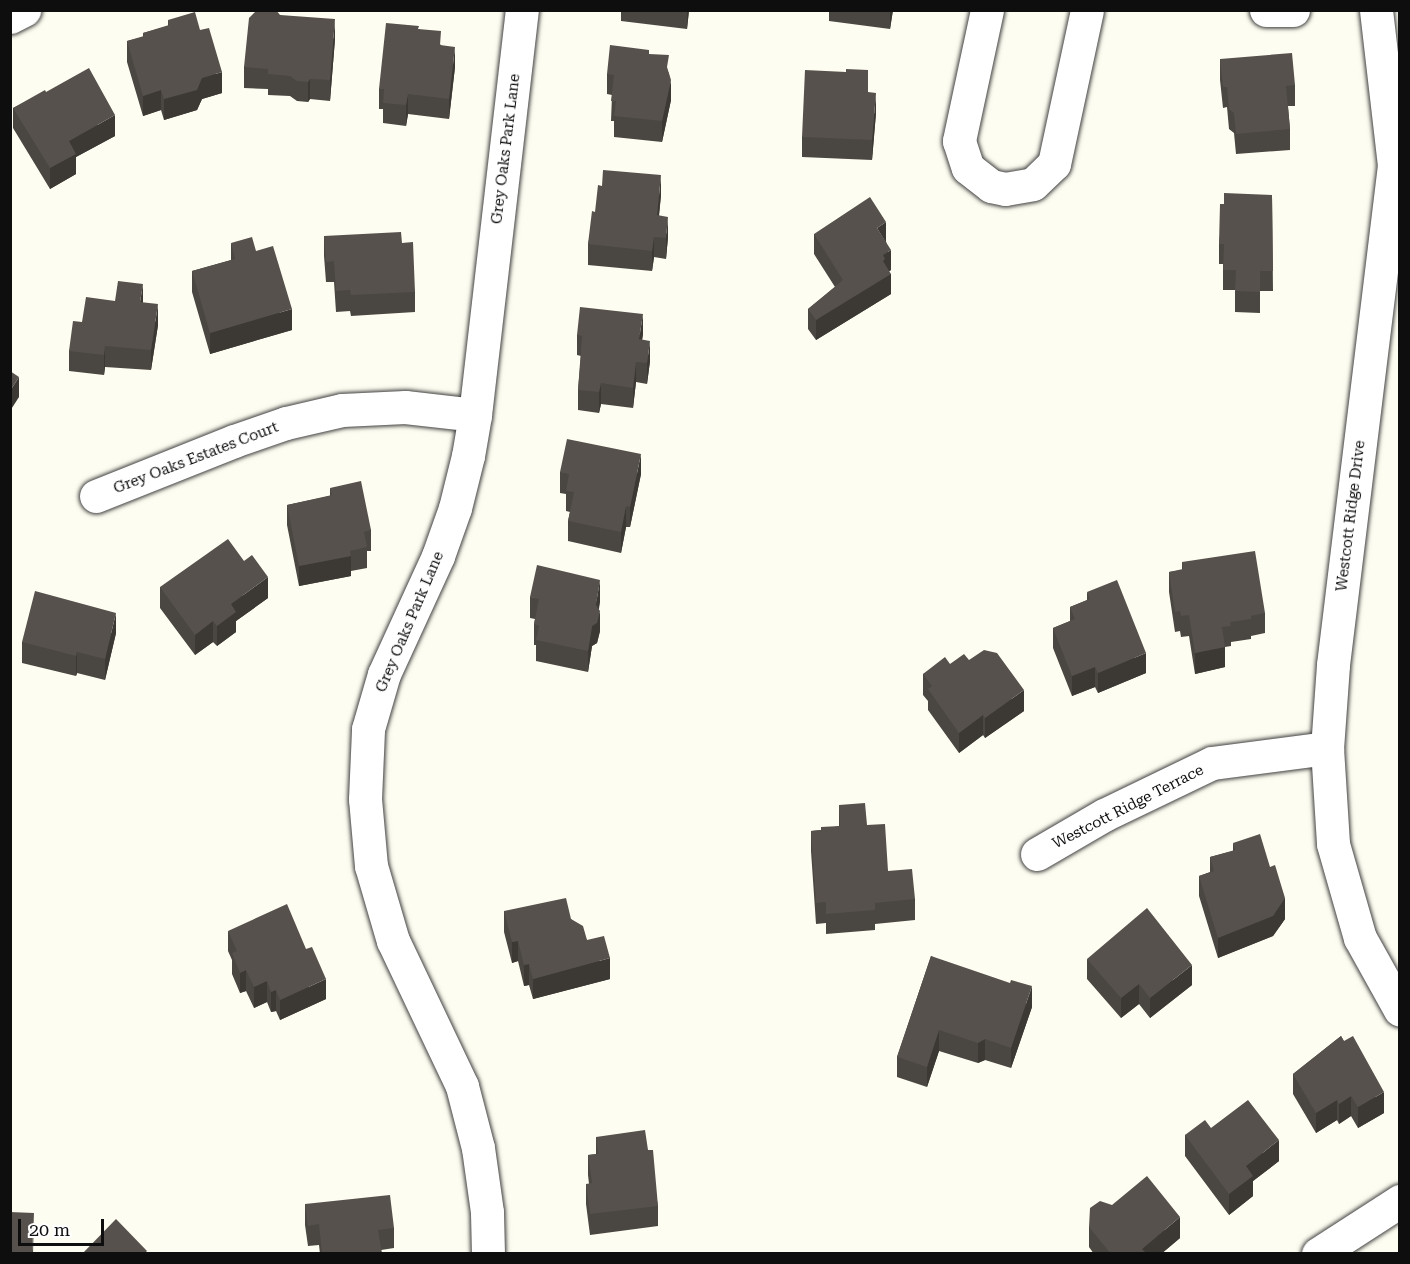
<!DOCTYPE html>
<html>
<head>
<meta charset="utf-8">
<style>
  body { margin:0 }
  #map { position:relative; width:1410px; height:1264px; overflow:hidden; background:#fefdf1; font-family:"Roboto Serif",serif }
  div>[style] { position:absolute }
  .roads { filter:drop-shadow(0 0 2px #414141) drop-shadow(0 0 2px #414141) }
  .minor>* { height:33px; margin:-16.5px; padding:0 16.5px; transform-origin:16.5px; border-radius:16.5px; background:#fff }
  .wall>* { inset:0; background:#4a4641 }
  .shaded-wall>* { inset:0; background:#3c3935 }
  .building>* { inset:0; background:#56514c }
  span { translate:-50% -50%; white-space:nowrap; text-align:center; line-height:1.15; -webkit-text-stroke:6px #fff; paint-order:stroke }
  .street-label { font-size:15px; color:#0e0e0e }
  .frame { position:absolute; inset:0; border:12px solid #0e0e0e; pointer-events:none }
  .scale { position:absolute; left:18px; top:1219px; width:86px; height:27px; box-sizing:border-box; border:3px solid #0e0e0e; border-top:0; padding-left:8px; font-size:18px; line-height:21px; white-space:nowrap; color:#0e0e0e; -webkit-text-stroke:4px #fff; paint-order:stroke }
</style>
</head>
<body>
<div id="map">
  <div class="roads">
    <div class="minor">
      <i style="left:987px;top:10px;width:134px;rotate:102.1deg"></i>
      <i style="left:959px;top:141px;width:28px;rotate:72deg"></i>
      <i style="left:968px;top:168px;width:29px;rotate:38deg"></i>
      <i style="left:991px;top:186px;width:14px;rotate:12deg"></i>
      <i style="left:1005px;top:189px;width:28px;rotate:-10deg"></i>
      <i style="left:1033px;top:184px;width:29px;rotate:-44deg"></i>
      <i style="left:1054px;top:164px;width:157px;rotate:-77.9deg"></i>
      <i style="left:1266px;top:10px;width:27px"></i>
      <i style="left:1376px;top:10px;width:156px;rotate:83.4deg"></i>
      <i style="left:1394px;top:165px;width:504px;rotate:96.96deg"></i>
      <i style="left:1333px;top:665px;width:83px;rotate:94.1deg"></i>
      <i style="left:1327px;top:748px;width:96px;rotate:86.4deg"></i>
      <i style="left:1333px;top:844px;width:98px;rotate:74deg"></i>
      <i style="left:1360px;top:938px;width:82px;rotate:60.9deg"></i>
      <i style="left:10px;top:17px;width:16px;rotate:-27deg"></i>
      <i style="left:96px;top:496px;width:149px;rotate:-21.7deg"></i>
      <i style="left:234px;top:441px;width:55px;rotate:-19.1deg"></i>
      <i style="left:286px;top:423px;width:57px;rotate:-13.1deg"></i>
      <i style="left:342px;top:410px;width:63px;rotate:-2.7deg"></i>
      <i style="left:405px;top:407px;width:70px;rotate:6.5deg"></i>
      <i style="left:1037px;top:854px;width:78px;rotate:-30.2deg"></i>
      <i style="left:1104px;top:815px;width:120px;rotate:-25.7deg"></i>
      <i style="left:1212px;top:763px;width:116px;rotate:-7.4deg"></i>
      <i style="left:488px;top:1254px;width:42px;rotate:-91.4deg"></i>
      <i style="left:487px;top:1212px;width:65px;rotate:-98deg"></i>
      <i style="left:478px;top:1148px;width:64px;rotate:-104.5deg"></i>
      <i style="left:462px;top:1086px;width:161px;rotate:-115.4deg"></i>
      <i style="left:393px;top:941px;width:78px;rotate:-106.3deg"></i>
      <i style="left:371px;top:866px;width:67px;rotate:-95.1deg"></i>
      <i style="left:365px;top:799px;width:70px;rotate:-87.5deg"></i>
      <i style="left:368px;top:729px;width:57px;rotate:-73.8deg"></i>
      <i style="left:384px;top:674px;width:130px;rotate:-65.4deg"></i>
      <i style="left:438px;top:556px;width:51px;rotate:-70.5deg"></i>
      <i style="left:455px;top:508px;width:54px;rotate:-76deg"></i>
      <i style="left:468px;top:456px;width:42px;rotate:-80.3deg"></i>
      <i style="left:475px;top:415px;width:408px;rotate:-83.4deg"></i>
      <i style="left:1318px;top:1254px;width:98px;rotate:-32.9deg"></i>
    </div>
  </div>
  <div class="wall">
    <i style="clip-path:polygon(621px 10px,689px 10px,687px 29px,621px 21px)"></i>
    <i style="clip-path:polygon(829px 10px,893px 10px,890px 29px,829px 21px)"></i>
    <i style="clip-path:polygon(280px 15px,335px 39px,330px 101px,310px 99px,308px 102px,297px 101px,290px 96px,268px 95px,268px 89px,244px 88px,244px 67px)"></i>
    <i style="clip-path:polygon(168px 20px,200px 30px,222px 93px,202px 99px,197px 110px,164px 120px,161px 110px,143px 116px,127px 62px,127px 41px,143px 37px,143px 33px,168px 26px)"></i>
    <i style="clip-path:polygon(419px 29px,441px 45px,455px 67px,449px 119px,408px 114px,406px 126px,383px 123px,383px 109px,379px 109px,379px 89px)"></i>
    <i style="clip-path:polygon(649px 54px,669px 73px,671px 100px,662px 142px,614px 137px,614px 121px,611px 121px,612px 95px,607px 94px,607px 74px)"></i>
    <i style="clip-path:polygon(1220px 59px,1295px 85px,1295px 106px,1288px 106px,1290px 129px,1290px 150px,1236px 154px,1234px 133px,1229px 129px,1227px 107px,1223px 108px,1220px 80px)"></i>
    <i style="clip-path:polygon(46px 92px,115px 136px,76px 157px,76px 174px,50px 189px,13px 128px,13px 108px)"></i>
    <i style="clip-path:polygon(876px 113px,872px 160px,802px 157px,802px 137px)"></i>
    <i style="clip-path:polygon(661px 195px,659px 215px,668px 237px,666px 259px,654px 257px,652px 271px,588px 265px,588px 244px,595px 212px)"></i>
    <i style="clip-path:polygon(1272px 195px,1273px 291px,1260px 291px,1260px 313px,1235px 312px,1235px 290px,1223px 290px,1223px 264px,1219px 264px,1219px 244px,1224px 204px)"></i>
    <i style="clip-path:polygon(814px 234px,886px 241px,891px 270px,889px 271px,891px 294px,816px 340px,808px 329px,808px 309px,835px 287px,814px 254px)"></i>
    <i style="clip-path:polygon(324px 236px,402px 243px,415px 292px,415px 312px,351px 316px,350px 311px,336px 312px,334px 282px,326px 282px,324px 256px)"></i>
    <i style="clip-path:polygon(231px 243px,292px 330px,210px 354px,192px 292px,192px 271px,231px 260px)"></i>
    <i style="clip-path:polygon(115px 301px,143px 303px,158px 325px,151px 370px,105px 367px,104px 375px,69px 371px,69px 351px,82px 322px)"></i>
    <i style="clip-path:polygon(643px 334px,642px 340px,650px 361px,647px 384px,636px 382px,633px 408px,601px 404px,599px 413px,578px 410px,578px 390px,581px 356px,577px 355px,577px 335px)"></i>
    <i style="clip-path:polygon(560px 472px,641px 474px,630px 527px,626px 527px,621px 553px,568px 541px,568px 521px,570px 512px,566px 511px,566px 494px,560px 493px)"></i>
    <i style="clip-path:polygon(330px 488px,371px 530px,371px 551px,367px 551px,367px 568px,351px 571px,351px 576px,299px 586px,287px 525px,287px 505px,330px 496px)"></i>
    <i style="clip-path:polygon(1182px 562px,1265px 613px,1265px 633px,1251px 636px,1251px 639px,1231px 642px,1231px 646px,1225px 647px,1225px 667px,1195px 674px,1189px 636px,1181px 637px,1180px 631px,1175px 632px,1169px 592px,1169px 572px,1182px 570px)"></i>
    <i style="clip-path:polygon(160px 587px,268px 598px,236px 621px,236px 632px,217px 646px,213px 642px,195px 655px,160px 608px)"></i>
    <i style="clip-path:polygon(1087px 592px,1146px 673px,1098px 693px,1095px 687px,1072px 696px,1053px 648px,1053px 628px,1070px 621px,1070px 607px,1087px 600px)"></i>
    <i style="clip-path:polygon(530px 597px,600px 601px,599px 609px,600px 631px,597px 643px,592px 646px,588px 672px,536px 661px,536px 645px,534px 645px,534px 624px,535px 619px,530px 618px)"></i>
    <i style="clip-path:polygon(116px 633px,105px 680px,77px 673px,76px 676px,22px 663px,22px 642px)"></i>
    <i style="clip-path:polygon(969px 660px,1024px 711px,985px 738px,983px 735px,959px 753px,928px 710px,928px 701px,923px 695px,923px 674px,950px 664px)"></i>
    <i style="clip-path:polygon(839px 805px,867px 825px,888px 871px,915px 899px,915px 920px,875px 924px,875px 930px,826px 934px,826px 923px,816px 924px,811px 851px,811px 831px,821px 830px,839px 826px)"></i>
    <i style="clip-path:polygon(1233px 843px,1285px 919px,1273px 936px,1218px 958px,1199px 896px,1199px 876px,1210px 872px,1210px 857px,1233px 851px)"></i>
    <i style="clip-path:polygon(504px 911px,571px 919px,587px 940px,610px 979px,533px 999px,529px 985px,524px 986px,518px 961px,512px 963px,504px 932px)"></i>
    <i style="clip-path:polygon(228px 931px,326px 999px,280px 1020px,276px 1011px,271px 1012px,267px 1002px,254px 1008px,246px 991px,240px 993px,232px 974px,232px 960px,228px 951px)"></i>
    <i style="clip-path:polygon(931px 956px,1032px 1007px,1011px 1068px,985px 1060px,978px 1063px,939px 1051px,927px 1087px,897px 1077px,897px 1057px)"></i>
    <i style="clip-path:polygon(1087px 959px,1192px 985px,1150px 1018px,1139px 1004px,1121px 1018px,1087px 979px)"></i>
    <i style="clip-path:polygon(1341px 1036px,1384px 1113px,1358px 1128px,1351px 1116px,1339px 1124px,1337px 1120px,1316px 1133px,1293px 1094px,1293px 1074px)"></i>
    <i style="clip-path:polygon(1211px 1128px,1279px 1161px,1253px 1181px,1253px 1196px,1229px 1215px,1185px 1156px,1185px 1135px)"></i>
    <i style="clip-path:polygon(596px 1137px,648px 1150px,658px 1206px,658px 1226px,590px 1235px,586px 1204px,586px 1184px,589px 1184px,588px 1175px,588px 1155px,596px 1154px)"></i>
    <i style="clip-path:polygon(305px 1204px,394px 1228px,394px 1248px,381px 1250px,382px 1254px,320px 1254px,319px 1245px,308px 1246px,305px 1225px)"></i>
    <i style="clip-path:polygon(1112px 1205px,1180px 1238px,1161px 1254px,1094px 1254px,1089px 1247px,1089px 1227px)"></i>
  </div>
  <div class="shaded-wall">
    <i style="clip-path:polygon(687px 10px,689px 10px,687px 29px)"></i>
    <i style="clip-path:polygon(890px 10px,893px 10px,890px 29px)"></i>
    <i style="clip-path:polygon(335px 19px,335px 39px,330px 101px,330px 80px)"></i>
    <i style="clip-path:polygon(455px 47px,455px 67px,449px 119px,449px 99px)"></i>
    <i style="clip-path:polygon(222px 72px,222px 93px,202px 99px,197px 110px,164px 120px,164px 99px,202px 78px)"></i>
    <i style="clip-path:polygon(310px 79px,310px 99px,308px 102px,308px 82px)"></i>
    <i style="clip-path:polygon(671px 80px,671px 100px,662px 142px,662px 121px)"></i>
    <i style="clip-path:polygon(161px 90px,161px 110px,143px 116px,143px 96px)"></i>
    <i style="clip-path:polygon(876px 93px,876px 113px,872px 160px,872px 140px)"></i>
    <i style="clip-path:polygon(408px 94px,408px 114px,406px 126px,406px 105px)"></i>
    <i style="clip-path:polygon(115px 115px,115px 136px,76px 157px,76px 174px,50px 189px,50px 168px,69px 141px)"></i>
    <i style="clip-path:polygon(661px 175px,661px 195px,657px 235px,657px 215px)"></i>
    <i style="clip-path:polygon(668px 217px,668px 237px,666px 259px,666px 238px)"></i>
    <i style="clip-path:polygon(886px 222px,886px 243px,877px 228px)"></i>
    <i style="clip-path:polygon(654px 237px,654px 257px,652px 271px,652px 251px)"></i>
    <i style="clip-path:polygon(891px 250px,891px 270px,885px 274px,891px 274px,891px 294px,816px 340px,816px 320px,883px 255px)"></i>
    <i style="clip-path:polygon(143px 284px,143px 305px,140px 302px)"></i>
    <i style="clip-path:polygon(158px 304px,158px 325px,151px 370px,151px 350px)"></i>
    <i style="clip-path:polygon(292px 309px,292px 330px,210px 354px,210px 333px)"></i>
    <i style="clip-path:polygon(643px 314px,643px 334px,639px 359px,639px 339px)"></i>
    <i style="clip-path:polygon(650px 341px,650px 361px,647px 384px,647px 363px)"></i>
    <i style="clip-path:polygon(105px 346px,105px 367px,104px 375px,104px 355px)"></i>
    <i style="clip-path:polygon(636px 362px,636px 382px,633px 408px,633px 388px)"></i>
    <i style="clip-path:polygon(19px 377px,19px 397px,10px 411px,10px 391px)"></i>
    <i style="clip-path:polygon(601px 383px,601px 404px,599px 413px,599px 392px)"></i>
    <i style="clip-path:polygon(641px 454px,641px 474px,630px 527px,630px 507px)"></i>
    <i style="clip-path:polygon(626px 506px,626px 527px,621px 553px,621px 532px)"></i>
    <i style="clip-path:polygon(351px 556px,351px 576px,299px 586px,299px 566px)"></i>
    <i style="clip-path:polygon(268px 577px,268px 598px,236px 621px,236px 632px,217px 646px,217px 626px,231px 604px)"></i>
    <i style="clip-path:polygon(600px 580px,600px 601px,596px 623px,600px 611px,600px 631px,597px 643px,592px 646px,588px 672px,588px 651px)"></i>
    <i style="clip-path:polygon(116px 613px,116px 633px,105px 680px,105px 659px)"></i>
    <i style="clip-path:polygon(213px 621px,213px 642px,195px 655px,195px 635px)"></i>
    <i style="clip-path:polygon(1225px 647px,1225px 667px,1195px 674px,1195px 653px)"></i>
    <i style="clip-path:polygon(77px 652px,77px 673px,76px 676px,76px 656px)"></i>
    <i style="clip-path:polygon(1146px 653px,1146px 673px,1098px 693px,1098px 673px)"></i>
    <i style="clip-path:polygon(1095px 667px,1095px 687px,1072px 696px,1072px 676px)"></i>
    <i style="clip-path:polygon(1024px 690px,1024px 711px,985px 738px,985px 718px)"></i>
    <i style="clip-path:polygon(983px 715px,983px 735px,959px 753px,959px 733px)"></i>
    <i style="clip-path:polygon(1285px 898px,1285px 919px,1273px 936px,1218px 958px,1218px 938px)"></i>
    <i style="clip-path:polygon(518px 941px,518px 961px,512px 963px,512px 942px)"></i>
    <i style="clip-path:polygon(610px 958px,610px 979px,533px 999px,533px 979px)"></i>
    <i style="clip-path:polygon(529px 964px,529px 985px,524px 986px,524px 965px)"></i>
    <i style="clip-path:polygon(1192px 965px,1192px 985px,1150px 1018px,1150px 998px)"></i>
    <i style="clip-path:polygon(246px 970px,246px 991px,240px 993px,240px 973px)"></i>
    <i style="clip-path:polygon(326px 979px,326px 999px,280px 1020px,280px 1000px)"></i>
    <i style="clip-path:polygon(267px 981px,267px 1002px,254px 1008px,254px 987px)"></i>
    <i style="clip-path:polygon(1139px 984px,1139px 1004px,1121px 1018px,1121px 998px)"></i>
    <i style="clip-path:polygon(1032px 986px,1032px 1007px,1011px 1068px,1011px 1048px)"></i>
    <i style="clip-path:polygon(276px 990px,276px 1011px,271px 1012px,271px 992px)"></i>
    <i style="clip-path:polygon(939px 1030px,939px 1051px,927px 1087px,927px 1067px)"></i>
    <i style="clip-path:polygon(985px 1039px,985px 1060px,978px 1063px,978px 1043px)"></i>
    <i style="clip-path:polygon(1384px 1092px,1384px 1113px,1358px 1128px,1358px 1107px)"></i>
    <i style="clip-path:polygon(1351px 1096px,1351px 1116px,1339px 1124px,1339px 1104px)"></i>
    <i style="clip-path:polygon(1337px 1100px,1337px 1120px,1316px 1133px,1316px 1113px)"></i>
    <i style="clip-path:polygon(1279px 1140px,1279px 1161px,1253px 1181px,1253px 1196px,1229px 1215px,1229px 1194px,1246px 1166px)"></i>
    <i style="clip-path:polygon(34px 1213px,33px 1254px,32px 1254px)"></i>
    <i style="clip-path:polygon(1180px 1217px,1180px 1238px,1161px 1254px,1142px 1254px,1142px 1249px)"></i>
  </div>
  <div class="building">
    <i style="clip-path:polygon(257px 10px,276px 10px,280px 15px,335px 19px,330px 80px,310px 79px,308px 82px,297px 81px,290px 76px,268px 74px,268px 69px,244px 67px,249px 18px)"></i>
    <i style="clip-path:polygon(195px 12px,200px 30px,209px 28px,222px 72px,202px 78px,197px 90px,164px 99px,161px 90px,143px 96px,127px 41px,144px 36px,143px 33px,169px 25px,168px 20px)"></i>
    <i style="clip-path:polygon(386px 23px,419px 26px,418px 29px,441px 31px,440px 45px,455px 47px,449px 99px,408px 94px,406px 105px,383px 103px,384px 89px,379px 89px)"></i>
    <i style="clip-path:polygon(610px 45px,649px 50px,649px 54px,669px 55px,667px 67px,671px 80px,662px 121px,614px 116px,616px 101px,611px 101px,614px 75px,607px 74px)"></i>
    <i style="clip-path:polygon(1292px 53px,1295px 85px,1286px 86px,1290px 129px,1236px 134px,1234px 113px,1229px 109px,1227px 87px,1223px 87px,1220px 59px)"></i>
    <i style="clip-path:polygon(89px 68px,115px 115px,69px 141px,76px 154px,50px 168px,13px 108px,45px 90px,46px 92px)"></i>
    <i style="clip-path:polygon(846px 69px,868px 70px,868px 92px,876px 93px,872px 140px,802px 137px,805px 70px,846px 72px)"></i>
    <i style="clip-path:polygon(603px 170px,661px 175px,657px 215px,668px 217px,666px 238px,654px 237px,652px 251px,588px 244px,592px 211px,595px 212px,598px 185px,602px 186px)"></i>
    <i style="clip-path:polygon(1224px 193px,1272px 195px,1273px 271px,1260px 271px,1260px 292px,1235px 291px,1236px 270px,1223px 270px,1224px 244px,1219px 244px,1220px 204px,1224px 204px)"></i>
    <i style="clip-path:polygon(870px 197px,886px 222px,877px 228px,891px 250px,883px 255px,885px 259px,883px 261px,891px 274px,816px 320px,808px 309px,843px 280px,814px 234px)"></i>
    <i style="clip-path:polygon(401px 232px,402px 243px,413px 242px,415px 292px,351px 295px,350px 290px,336px 291px,334px 261px,326px 262px,324px 236px)"></i>
    <i style="clip-path:polygon(252px 237px,256px 251px,273px 246px,292px 309px,210px 333px,192px 271px,235px 259px,231px 243px)"></i>
    <i style="clip-path:polygon(118px 281px,143px 284px,140px 302px,158px 304px,151px 350px,105px 346px,104px 355px,69px 351px,73px 321px,82px 322px,86px 297px,115px 301px)"></i>
    <i style="clip-path:polygon(580px 307px,643px 314px,639px 339px,650px 341px,647px 363px,636px 362px,633px 388px,601px 383px,599px 392px,578px 390px,582px 336px,577px 335px)"></i>
    <i style="clip-path:polygon(10px 371px,19px 377px,10px 391px)"></i>
    <i style="clip-path:polygon(567px 439px,641px 454px,630px 507px,626px 506px,621px 532px,568px 521px,574px 492px,566px 491px,569px 474px,560px 472px)"></i>
    <i style="clip-path:polygon(361px 481px,371px 530px,364px 532px,367px 547px,350px 551px,351px 556px,299px 566px,287px 505px,332px 495px,330px 488px)"></i>
    <i style="clip-path:polygon(228px 539px,244px 561px,252px 555px,268px 577px,231px 604px,236px 612px,217px 626px,213px 621px,195px 635px,160px 587px)"></i>
    <i style="clip-path:polygon(1255px 551px,1265px 613px,1251px 616px,1251px 619px,1230px 622px,1231px 626px,1222px 627px,1225px 647px,1195px 653px,1189px 615px,1181px 616px,1180px 611px,1175px 612px,1169px 572px,1183px 569px,1182px 562px)"></i>
    <i style="clip-path:polygon(537px 565px,600px 580px,596px 605px,600px 611px,597px 623px,592px 626px,588px 651px,536px 640px,539px 626px,534px 624px,539px 599px,530px 597px)"></i>
    <i style="clip-path:polygon(1117px 580px,1146px 653px,1098px 673px,1095px 667px,1072px 676px,1053px 628px,1075px 619px,1070px 607px,1090px 599px,1087px 592px)"></i>
    <i style="clip-path:polygon(35px 591px,116px 613px,105px 659px,77px 652px,76px 656px,22px 642px)"></i>
    <i style="clip-path:polygon(984px 650px,997px 653px,1024px 690px,985px 718px,983px 715px,959px 733px,928px 689px,932px 686px,923px 674px,945px 657px,950px 664px,964px 654px,969px 660px)"></i>
    <i style="clip-path:polygon(865px 803px,867px 825px,885px 824px,888px 871px,912px 869px,915px 899px,875px 903px,875px 910px,826px 914px,826px 902px,816px 903px,811px 831px,821px 830px,821px 827px,840px 826px,839px 805px)"></i>
    <i style="clip-path:polygon(1260px 834px,1270px 867px,1275px 865px,1285px 898px,1273px 916px,1218px 938px,1199px 876px,1214px 871px,1210px 857px,1235px 850px,1233px 843px)"></i>
    <i style="clip-path:polygon(566px 898px,571px 919px,583px 926px,587px 940px,604px 936px,610px 958px,533px 979px,529px 964px,524px 965px,518px 941px,512px 942px,504px 911px)"></i>
    <i style="clip-path:polygon(287px 904px,306px 949px,312px 947px,326px 979px,280px 1000px,276px 990px,271px 992px,267px 981px,254px 987px,246px 970px,240px 973px,232px 953px,237px 951px,228px 931px)"></i>
    <i style="clip-path:polygon(1147px 908px,1192px 965px,1150px 998px,1139px 984px,1121px 998px,1087px 959px)"></i>
    <i style="clip-path:polygon(931px 956px,1010px 983px,1011px 980px,1032px 986px,1011px 1048px,985px 1039px,978px 1043px,939px 1030px,927px 1067px,897px 1057px)"></i>
    <i style="clip-path:polygon(1341px 1036px,1344px 1041px,1353px 1036px,1384px 1092px,1358px 1107px,1351px 1096px,1339px 1104px,1337px 1100px,1316px 1113px,1293px 1074px)"></i>
    <i style="clip-path:polygon(1248px 1100px,1279px 1140px,1246px 1166px,1253px 1176px,1229px 1194px,1185px 1135px,1205px 1120px,1211px 1128px)"></i>
    <i style="clip-path:polygon(645px 1130px,648px 1150px,653px 1150px,658px 1206px,590px 1214px,586px 1184px,592px 1183px,588px 1155px,598px 1154px,596px 1137px)"></i>
    <i style="clip-path:polygon(1147px 1176px,1180px 1217px,1142px 1249px,1147px 1254px,1111px 1254px,1089px 1227px,1090px 1208px,1100px 1201px,1112px 1205px)"></i>
    <i style="clip-path:polygon(390px 1195px,394px 1228px,378px 1230px,382px 1254px,322px 1254px,319px 1224px,308px 1226px,305px 1204px)"></i>
    <i style="clip-path:polygon(10px 1212px,34px 1213px,32px 1254px,10px 1254px)"></i>
    <i style="clip-path:polygon(116px 1219px,147px 1251px,144px 1254px,82px 1254px)"></i>
  </div>
  <div class="street-label">
    <span style="left:506px;top:149px;rotate:-83deg">Grey Oaks Park Lane</span>
    <span style="left:196px;top:458px;rotate:-21deg">Grey Oaks Estates Court</span>
    <span style="left:1351px;top:516px;rotate:-83deg">Westcott Ridge Drive</span>
    <span style="left:410px;top:622px;rotate:-67deg">Grey Oaks Park Lane</span>
    <span style="left:1128px;top:807px;rotate:-27deg">Westcott Ridge Terrace</span>
  </div>
  <div class="frame"></div>
  <div class="scale">20 m</div>
</div>
</body>
</html>
